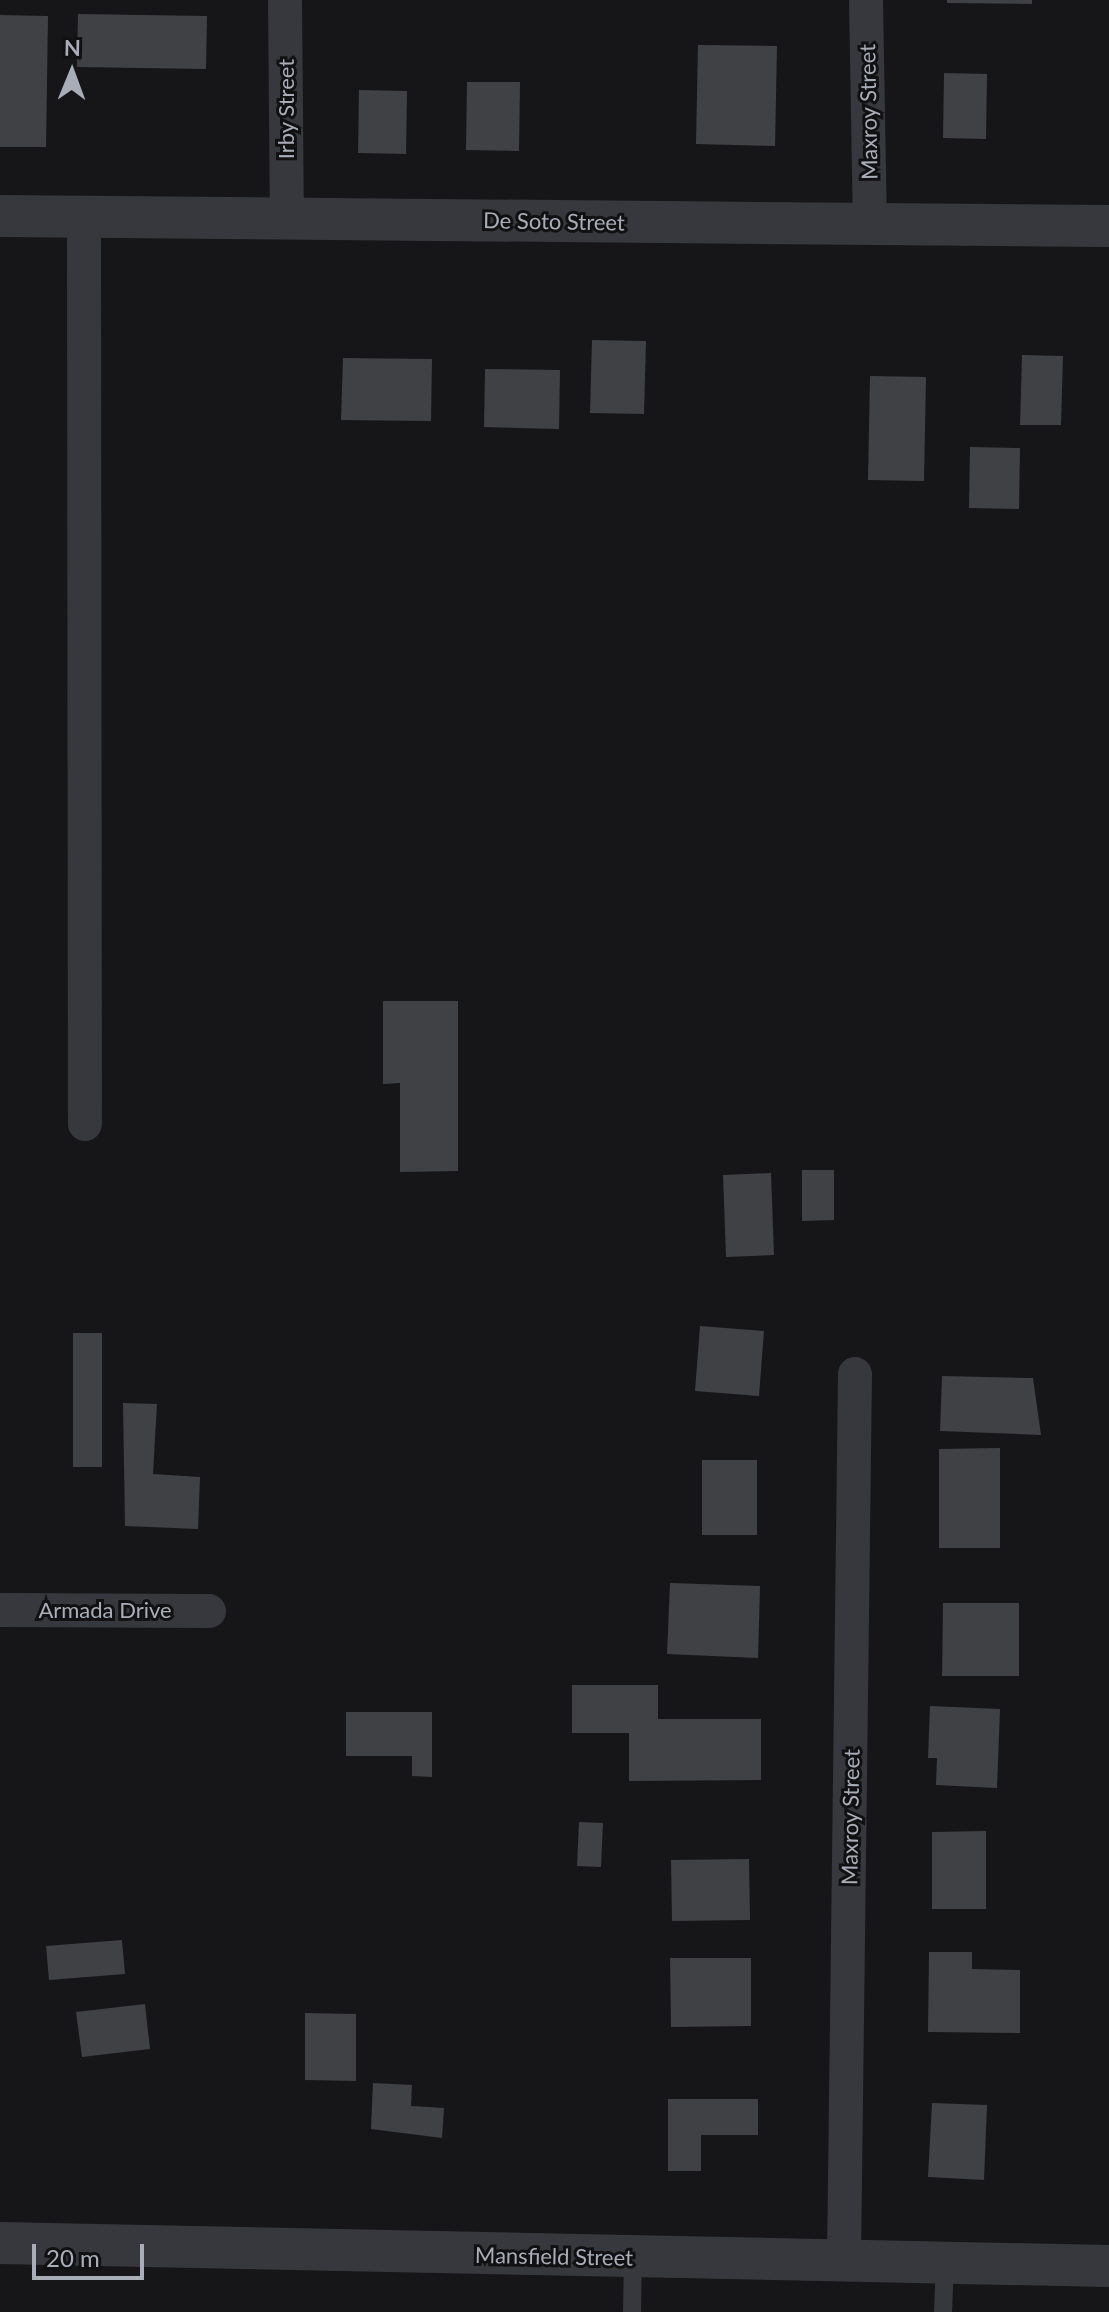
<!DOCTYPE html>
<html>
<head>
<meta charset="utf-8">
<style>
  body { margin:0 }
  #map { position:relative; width:1109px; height:2312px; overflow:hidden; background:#161618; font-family:Lato,sans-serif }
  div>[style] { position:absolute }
  .building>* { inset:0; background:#404145 }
  .service>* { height:18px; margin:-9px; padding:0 9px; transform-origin:9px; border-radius:9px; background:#37383d }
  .minor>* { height:34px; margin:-17px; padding:0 17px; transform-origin:17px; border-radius:17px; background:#37383d }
  .tertiary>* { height:42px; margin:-21px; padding:0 21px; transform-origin:21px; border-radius:21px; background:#37383d }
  span { translate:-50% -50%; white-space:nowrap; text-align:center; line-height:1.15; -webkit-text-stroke:6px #111113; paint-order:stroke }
  .street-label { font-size:22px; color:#a8adb8 }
  .north { position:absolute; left:32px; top:32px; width:80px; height:80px; -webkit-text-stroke:6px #111113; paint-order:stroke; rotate:1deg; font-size:22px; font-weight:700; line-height:32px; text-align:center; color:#a8adb8 }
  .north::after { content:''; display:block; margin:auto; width:28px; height:36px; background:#a8adb8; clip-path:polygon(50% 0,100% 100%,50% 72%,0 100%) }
  .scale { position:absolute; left:32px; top:2244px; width:112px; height:36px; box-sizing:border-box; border:4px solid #a8adb8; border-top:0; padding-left:10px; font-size:24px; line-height:28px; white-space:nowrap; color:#a8adb8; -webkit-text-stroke:6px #111113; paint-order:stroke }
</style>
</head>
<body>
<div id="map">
  <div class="building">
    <i style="clip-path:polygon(947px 0,1032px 0,1032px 4px,947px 3px)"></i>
    <i style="clip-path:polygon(78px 14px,207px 16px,206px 69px,77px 67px)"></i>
    <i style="clip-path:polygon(0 15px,48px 16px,46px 147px,0 147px)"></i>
    <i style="clip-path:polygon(698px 45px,777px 46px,775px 146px,696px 144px)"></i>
    <i style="clip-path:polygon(944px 73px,987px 74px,986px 139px,943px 138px)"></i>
    <i style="clip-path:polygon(467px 82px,520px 82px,519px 151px,466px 150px)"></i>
    <i style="clip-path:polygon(359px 90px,407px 91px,406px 154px,358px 153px)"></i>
    <i style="clip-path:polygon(592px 340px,646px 341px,644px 414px,590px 413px)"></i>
    <i style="clip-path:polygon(1022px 355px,1063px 356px,1061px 425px,1020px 425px)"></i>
    <i style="clip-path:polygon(343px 358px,432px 359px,431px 421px,341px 420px)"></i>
    <i style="clip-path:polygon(485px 369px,560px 370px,559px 429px,484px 427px)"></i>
    <i style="clip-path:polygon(870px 376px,926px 377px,924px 481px,868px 480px)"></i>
    <i style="clip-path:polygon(970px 447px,1020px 448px,1019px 509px,969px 508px)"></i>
    <i style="clip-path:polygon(383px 1001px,458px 1001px,458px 1171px,400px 1172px,400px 1083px,383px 1084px)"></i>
    <i style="clip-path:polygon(802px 1170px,834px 1170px,834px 1220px,802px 1221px)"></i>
    <i style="clip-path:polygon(771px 1173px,774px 1255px,726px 1257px,723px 1175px)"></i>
    <i style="clip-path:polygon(700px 1326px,764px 1331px,759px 1396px,695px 1391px)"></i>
    <i style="clip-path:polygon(73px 1333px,102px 1333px,102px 1467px,73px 1467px)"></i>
    <i style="clip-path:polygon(942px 1376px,1033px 1378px,1041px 1435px,940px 1431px)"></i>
    <i style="clip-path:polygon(123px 1403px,157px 1404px,153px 1474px,200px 1477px,198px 1529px,125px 1526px)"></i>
    <i style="clip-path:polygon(1000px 1448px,1000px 1548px,939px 1548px,939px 1449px)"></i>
    <i style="clip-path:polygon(702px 1460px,757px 1460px,757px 1535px,702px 1535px)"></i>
    <i style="clip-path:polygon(670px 1583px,760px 1586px,758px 1658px,667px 1654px)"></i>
    <i style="clip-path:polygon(943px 1603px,1019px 1603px,1019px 1676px,942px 1676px)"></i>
    <i style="clip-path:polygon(572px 1685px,658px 1685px,658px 1719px,761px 1719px,761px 1780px,629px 1781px,629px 1733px,572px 1733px)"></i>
    <i style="clip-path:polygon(930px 1706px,1000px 1709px,997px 1788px,936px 1785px,937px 1758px,928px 1758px)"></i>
    <i style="clip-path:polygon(346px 1712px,432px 1712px,432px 1777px,412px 1776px,412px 1756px,346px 1756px)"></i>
    <i style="clip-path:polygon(579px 1822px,603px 1823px,601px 1867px,577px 1866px)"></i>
    <i style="clip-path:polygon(986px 1831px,986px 1909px,932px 1909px,932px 1832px)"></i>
    <i style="clip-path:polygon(749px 1859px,750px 1920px,672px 1921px,671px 1860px)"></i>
    <i style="clip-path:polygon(122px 1940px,125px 1974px,49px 1980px,46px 1946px)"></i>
    <i style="clip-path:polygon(929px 1952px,972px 1952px,972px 1969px,1020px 1970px,1020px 2033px,928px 2032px)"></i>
    <i style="clip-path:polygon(670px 1958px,751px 1958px,751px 2026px,671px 2027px)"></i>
    <i style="clip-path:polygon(145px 2004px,150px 2049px,82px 2057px,76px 2012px)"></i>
    <i style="clip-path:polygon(305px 2013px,356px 2014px,356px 2081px,305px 2080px)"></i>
    <i style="clip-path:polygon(373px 2083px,412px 2085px,411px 2106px,444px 2108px,442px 2138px,371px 2129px)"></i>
    <i style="clip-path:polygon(668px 2099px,758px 2099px,758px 2135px,701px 2135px,701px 2171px,668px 2171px)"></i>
    <i style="clip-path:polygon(932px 2103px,987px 2105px,984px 2180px,928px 2177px)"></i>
  </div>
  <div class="service">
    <i style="left:632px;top:2312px;width:55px;rotate:-89deg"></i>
    <i style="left:943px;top:2312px;width:50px;rotate:-87.7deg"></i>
  </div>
  <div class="minor">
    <i style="left:285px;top:0;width:219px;rotate:89.5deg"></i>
    <i style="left:866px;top:0;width:225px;rotate:89deg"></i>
    <i style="left:84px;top:217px;width:907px;rotate:89.94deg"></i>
    <i style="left:0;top:1610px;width:209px;rotate:0.3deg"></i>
    <i style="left:844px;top:2261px;width:887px;rotate:-89.29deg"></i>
  </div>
  <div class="tertiary">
    <i style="left:0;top:216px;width:1109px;rotate:0.52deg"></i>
    <i style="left:0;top:2243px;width:1109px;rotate:1.19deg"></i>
  </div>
  <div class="street-label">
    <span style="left:286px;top:109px;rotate:-90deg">Irby Street</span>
    <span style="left:868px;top:112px;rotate:-91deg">Maxroy Street</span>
    <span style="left:554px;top:221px;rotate:1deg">De Soto Street</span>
    <span style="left:105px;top:1610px">Armada Drive</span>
    <span style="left:850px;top:1817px;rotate:-89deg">Maxroy Street</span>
    <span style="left:554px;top:2256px;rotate:1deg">Mansfield Street</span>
  </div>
  <div class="north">N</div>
  <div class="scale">20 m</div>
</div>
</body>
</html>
